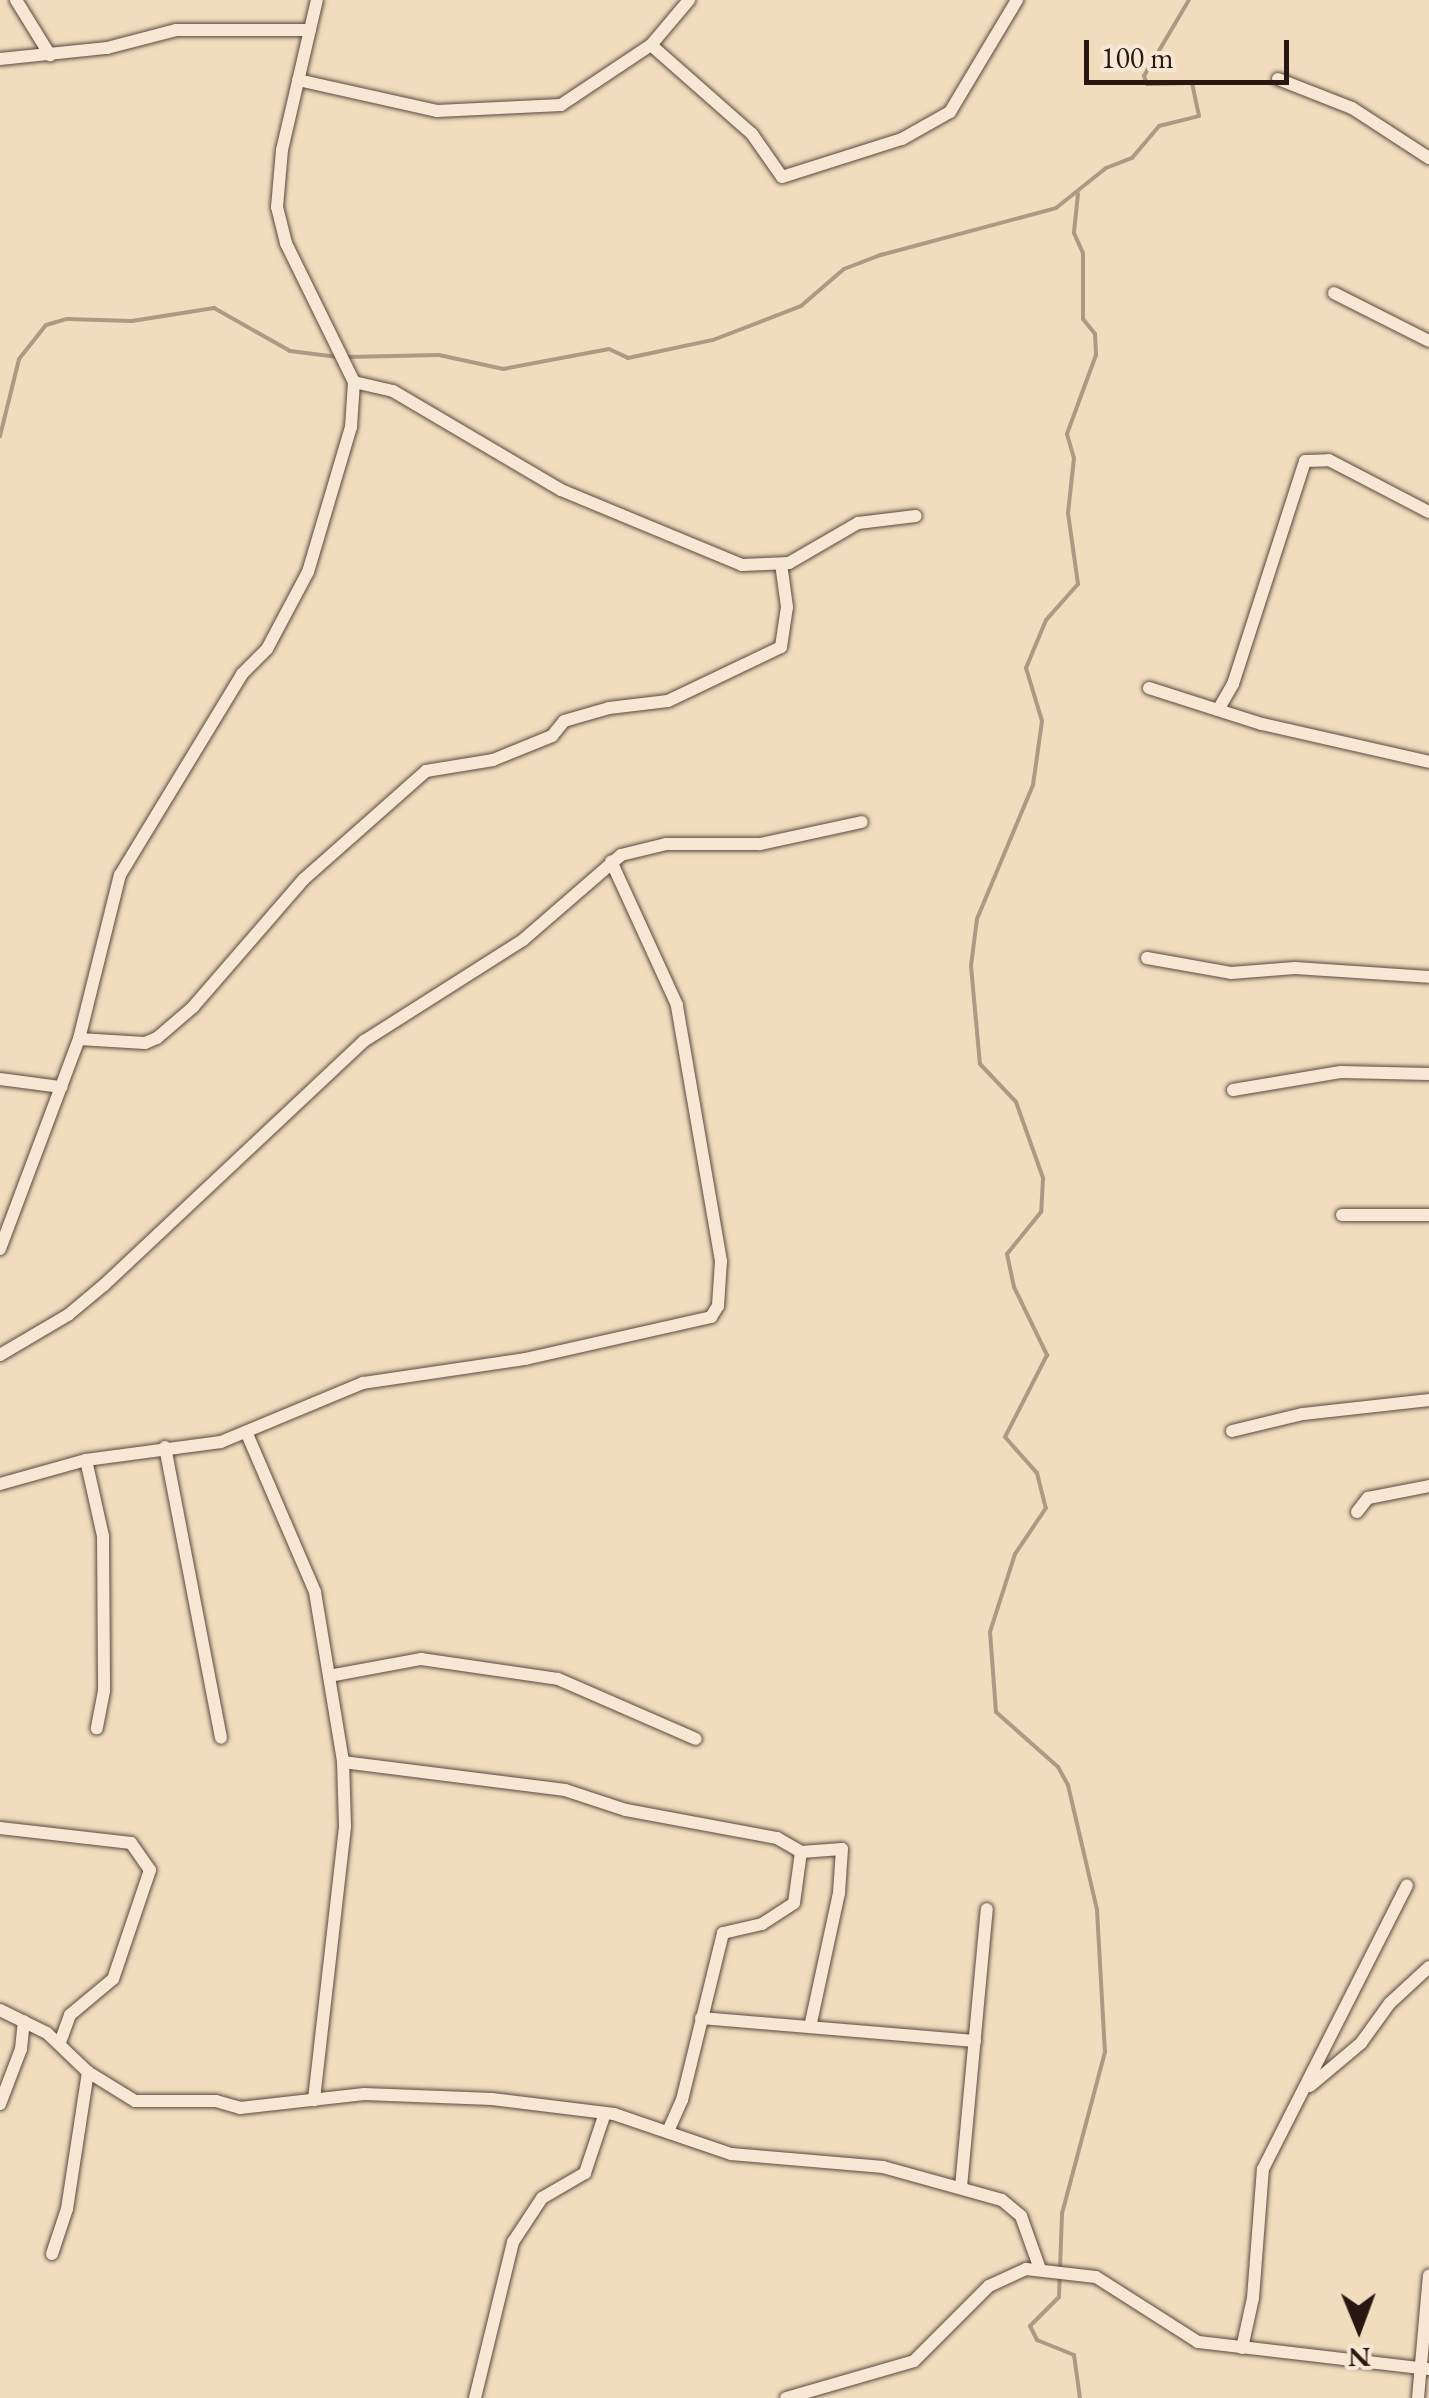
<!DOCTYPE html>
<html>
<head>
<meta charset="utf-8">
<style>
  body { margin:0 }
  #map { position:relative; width:1429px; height:2398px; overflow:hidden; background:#f1dcbe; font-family:"EB Garamond",serif }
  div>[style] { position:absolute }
  .stream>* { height:4px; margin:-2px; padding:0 2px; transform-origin:2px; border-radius:2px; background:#ad9984 }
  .roads { filter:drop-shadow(0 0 2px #5a493d) drop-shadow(0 0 2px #5a493d) }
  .minor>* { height:12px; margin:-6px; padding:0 6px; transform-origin:6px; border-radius:6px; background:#f6e8d5 }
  span { translate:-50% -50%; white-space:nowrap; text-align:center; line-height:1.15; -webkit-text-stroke:10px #f6e8d5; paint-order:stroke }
  .north { position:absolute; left:1309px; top:2278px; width:100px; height:100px; -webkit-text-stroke:8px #f6e8d5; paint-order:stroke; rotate:179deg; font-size:28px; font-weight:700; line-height:40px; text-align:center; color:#281812 }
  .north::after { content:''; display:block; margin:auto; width:35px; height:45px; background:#281812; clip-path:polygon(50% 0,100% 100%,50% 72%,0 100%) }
  .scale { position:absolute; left:1084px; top:40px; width:205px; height:45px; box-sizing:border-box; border:5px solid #281812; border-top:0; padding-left:12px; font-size:30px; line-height:35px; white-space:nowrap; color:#281812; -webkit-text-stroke:8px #f6e8d5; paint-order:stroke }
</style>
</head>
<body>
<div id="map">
  <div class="stream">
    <i style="left:1078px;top:194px;width:39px;rotate:96deg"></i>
    <i style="left:1074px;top:233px;width:22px;rotate:66deg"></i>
    <i style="left:1083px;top:253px;width:66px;rotate:90deg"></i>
    <i style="left:1083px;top:319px;width:19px;rotate:51deg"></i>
    <i style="left:1095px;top:334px;width:21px;rotate:87deg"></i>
    <i style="left:1096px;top:355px;width:84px;rotate:110.2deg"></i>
    <i style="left:1067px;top:434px;width:25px;rotate:74deg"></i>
    <i style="left:1074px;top:458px;width:55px;rotate:96.2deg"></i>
    <i style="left:1068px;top:513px;width:72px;rotate:82deg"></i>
    <i style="left:1078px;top:584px;width:48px;rotate:131.6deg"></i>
    <i style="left:1046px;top:620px;width:52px;rotate:112.6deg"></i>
    <i style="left:1026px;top:668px;width:55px;rotate:73.2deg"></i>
    <i style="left:1042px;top:721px;width:65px;rotate:98deg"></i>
    <i style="left:1033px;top:785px;width:145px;rotate:112.7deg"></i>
    <i style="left:977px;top:919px;width:47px;rotate:97.3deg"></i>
    <i style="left:971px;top:966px;width:98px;rotate:84.8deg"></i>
    <i style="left:980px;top:1064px;width:52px;rotate:46.5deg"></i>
    <i style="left:1016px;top:1102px;width:81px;rotate:70.4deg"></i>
    <i style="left:1043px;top:1178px;width:34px;rotate:93deg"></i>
    <i style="left:1041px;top:1212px;width:54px;rotate:129deg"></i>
    <i style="left:1007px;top:1254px;width:34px;rotate:78deg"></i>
    <i style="left:1014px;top:1287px;width:76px;rotate:64.1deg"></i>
    <i style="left:1047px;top:1355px;width:92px;rotate:117.1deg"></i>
    <i style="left:1005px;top:1437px;width:48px;rotate:48.4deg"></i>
    <i style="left:1037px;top:1473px;width:36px;rotate:76deg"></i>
    <i style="left:1046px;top:1508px;width:55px;rotate:124deg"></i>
    <i style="left:1015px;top:1554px;width:82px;rotate:107.8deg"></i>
    <i style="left:990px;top:1632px;width:80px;rotate:85.7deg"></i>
    <i style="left:996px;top:1712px;width:83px;rotate:41.6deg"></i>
    <i style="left:1058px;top:1767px;width:21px;rotate:61deg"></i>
    <i style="left:1068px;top:1785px;width:128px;rotate:76.9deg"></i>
    <i style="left:1097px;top:1910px;width:142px;rotate:86.8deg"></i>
    <i style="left:1105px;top:2052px;width:168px;rotate:104.9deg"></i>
    <i style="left:1062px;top:2214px;width:83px;rotate:92.1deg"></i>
    <i style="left:1059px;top:2297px;width:41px;rotate:135deg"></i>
    <i style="left:1030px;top:2326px;width:16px;rotate:63deg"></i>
    <i style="left:1037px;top:2340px;width:40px;rotate:22deg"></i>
    <i style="left:1074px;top:2355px;width:43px;rotate:82.1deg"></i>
    <i style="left:347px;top:357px;width:92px;rotate:-1.2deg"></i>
    <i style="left:439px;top:355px;width:66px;rotate:12.3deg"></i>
    <i style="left:503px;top:369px;width:108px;rotate:-10.7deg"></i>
    <i style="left:609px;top:349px;width:21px;rotate:25deg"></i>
    <i style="left:628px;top:358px;width:87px;rotate:-12deg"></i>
    <i style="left:713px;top:340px;width:94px;rotate:-21.1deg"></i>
    <i style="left:801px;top:306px;width:57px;rotate:-40.7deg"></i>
    <i style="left:844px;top:269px;width:40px;rotate:-21deg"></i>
    <i style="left:881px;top:255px;width:181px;rotate:-15deg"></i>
    <i style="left:1056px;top:208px;width:64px;rotate:-38.7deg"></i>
    <i style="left:1106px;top:168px;width:28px;rotate:-21deg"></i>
    <i style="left:1132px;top:158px;width:42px;rotate:-49.8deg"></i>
    <i style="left:1159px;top:126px;width:41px;rotate:-14deg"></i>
    <i style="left:1199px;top:116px;width:34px;rotate:-102deg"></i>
    <i style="left:1192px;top:83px;width:45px;rotate:178.7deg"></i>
    <i style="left:1147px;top:84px;width:9px;rotate:-111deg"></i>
    <i style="left:1144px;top:76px;width:88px;rotate:-59.4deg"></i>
    <i style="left:0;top:436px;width:79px;rotate:-76.1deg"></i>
    <i style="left:19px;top:359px;width:43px;rotate:-51.5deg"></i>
    <i style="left:46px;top:325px;width:22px;rotate:-16deg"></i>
    <i style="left:67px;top:319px;width:65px;rotate:1.8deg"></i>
    <i style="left:132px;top:321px;width:83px;rotate:-9deg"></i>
    <i style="left:214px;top:308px;width:87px;rotate:29.5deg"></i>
    <i style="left:290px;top:351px;width:48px;rotate:7.1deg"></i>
  </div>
  <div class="roads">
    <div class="minor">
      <i style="left:16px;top:0;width:65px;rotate:58.3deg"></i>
      <i style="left:651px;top:45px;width:135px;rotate:41.4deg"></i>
      <i style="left:752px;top:134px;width:52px;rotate:55.1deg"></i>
      <i style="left:782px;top:177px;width:126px;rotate:-17.6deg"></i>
      <i style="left:902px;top:139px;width:55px;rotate:-29.4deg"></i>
      <i style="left:950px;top:112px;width:131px;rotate:-59.1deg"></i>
      <i style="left:0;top:59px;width:108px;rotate:-5.9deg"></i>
      <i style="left:107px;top:48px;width:71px;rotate:-14.6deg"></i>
      <i style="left:176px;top:30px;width:134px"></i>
      <i style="left:1278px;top:79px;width:79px;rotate:21.4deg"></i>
      <i style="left:1352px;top:108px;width:92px;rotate:33deg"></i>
      <i style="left:298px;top:80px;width:142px;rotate:12.6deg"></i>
      <i style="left:437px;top:111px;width:124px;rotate:-2.8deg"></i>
      <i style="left:561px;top:105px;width:108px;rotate:-33.7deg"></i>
      <i style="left:651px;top:45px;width:59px;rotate:-49.8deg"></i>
      <i style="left:1334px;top:293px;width:106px;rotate:26.8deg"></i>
      <i style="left:354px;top:382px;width:40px;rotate:13deg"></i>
      <i style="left:393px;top:391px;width:195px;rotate:30.5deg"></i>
      <i style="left:561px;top:490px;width:196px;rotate:22.5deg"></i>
      <i style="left:742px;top:565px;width:47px;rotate:-2.4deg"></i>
      <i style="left:789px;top:563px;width:80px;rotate:-30.1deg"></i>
      <i style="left:858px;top:523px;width:58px;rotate:-6.9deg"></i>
      <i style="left:1149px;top:688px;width:119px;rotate:17.7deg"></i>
      <i style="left:1262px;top:724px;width:171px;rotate:12.8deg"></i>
      <i style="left:1218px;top:710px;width:30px;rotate:-60deg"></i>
      <i style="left:1233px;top:684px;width:234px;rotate:-72.1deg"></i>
      <i style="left:1305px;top:461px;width:24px;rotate:-2deg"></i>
      <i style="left:1329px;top:460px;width:113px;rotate:27.5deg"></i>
      <i style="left:1147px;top:958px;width:85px;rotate:10.1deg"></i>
      <i style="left:1231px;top:973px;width:64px;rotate:-4.5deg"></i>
      <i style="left:1295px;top:968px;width:134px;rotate:3.8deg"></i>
      <i style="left:79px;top:1039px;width:66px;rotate:3.5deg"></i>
      <i style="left:145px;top:1043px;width:13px;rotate:-23deg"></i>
      <i style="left:157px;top:1038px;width:48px;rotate:-40.7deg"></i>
      <i style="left:193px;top:1007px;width:169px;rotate:-49.1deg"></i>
      <i style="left:304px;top:879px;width:163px;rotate:-41.5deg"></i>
      <i style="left:426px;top:771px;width:68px;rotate:-9.3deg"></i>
      <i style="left:493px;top:760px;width:64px;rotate:-22.1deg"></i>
      <i style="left:552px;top:736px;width:19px;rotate:-51deg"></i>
      <i style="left:564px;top:721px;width:47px;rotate:-16.1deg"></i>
      <i style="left:609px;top:708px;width:59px;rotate:-6.8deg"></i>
      <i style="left:668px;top:701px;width:125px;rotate:-25.5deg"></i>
      <i style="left:781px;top:647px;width:40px;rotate:-81.5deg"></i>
      <i style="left:787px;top:607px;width:43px;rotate:-97.9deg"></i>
      <i style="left:0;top:1079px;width:62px;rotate:7.5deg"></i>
      <i style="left:1233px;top:1090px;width:109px;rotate:-9.5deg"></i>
      <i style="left:1341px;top:1072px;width:88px;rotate:1.3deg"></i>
      <i style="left:1342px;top:1215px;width:87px"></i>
      <i style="left:0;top:1249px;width:224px;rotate:-69.4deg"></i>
      <i style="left:79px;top:1039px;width:169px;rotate:-76deg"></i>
      <i style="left:120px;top:875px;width:235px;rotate:-58.7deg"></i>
      <i style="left:242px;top:674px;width:35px;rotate:-45deg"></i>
      <i style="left:267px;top:649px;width:87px;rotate:-62deg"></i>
      <i style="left:308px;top:572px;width:151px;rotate:-73.5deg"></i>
      <i style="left:351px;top:427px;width:45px;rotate:-86.2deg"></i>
      <i style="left:354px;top:382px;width:155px;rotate:-116.1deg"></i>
      <i style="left:286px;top:243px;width:37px;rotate:-104deg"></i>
      <i style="left:277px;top:207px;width:57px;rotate:-85deg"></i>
      <i style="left:282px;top:150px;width:154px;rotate:-76.9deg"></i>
      <i style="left:0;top:1355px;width:79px;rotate:-30.5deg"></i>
      <i style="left:68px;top:1315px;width:47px;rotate:-39.8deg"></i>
      <i style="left:104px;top:1285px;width:357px;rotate:-43.2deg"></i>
      <i style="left:364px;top:1041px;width:188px;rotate:-32.4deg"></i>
      <i style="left:523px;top:940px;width:130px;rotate:-40.9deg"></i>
      <i style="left:621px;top:855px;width:46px;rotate:-13.7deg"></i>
      <i style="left:666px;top:844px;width:94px"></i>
      <i style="left:760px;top:844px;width:104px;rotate:-12.2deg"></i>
      <i style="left:1232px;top:1431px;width:73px;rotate:-13.5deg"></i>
      <i style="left:1303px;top:1414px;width:127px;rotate:-6.3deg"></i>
      <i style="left:247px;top:1434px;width:172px;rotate:66.7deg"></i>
      <i style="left:315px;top:1592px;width:172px;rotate:80.6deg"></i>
      <i style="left:343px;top:1762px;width:65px;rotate:88.2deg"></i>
      <i style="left:345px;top:1827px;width:275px;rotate:96.5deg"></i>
      <i style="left:165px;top:1447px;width:296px;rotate:79.1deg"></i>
      <i style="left:86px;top:1460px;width:78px;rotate:77.4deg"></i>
      <i style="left:103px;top:1536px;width:155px;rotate:89.6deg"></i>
      <i style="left:104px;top:1691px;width:38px;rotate:101deg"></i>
      <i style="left:0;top:1484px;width:89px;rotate:-15.6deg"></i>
      <i style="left:86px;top:1460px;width:136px;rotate:-7.6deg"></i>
      <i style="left:221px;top:1442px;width:154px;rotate:-22.6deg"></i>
      <i style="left:363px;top:1383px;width:164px;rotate:-8.4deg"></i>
      <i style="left:525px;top:1359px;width:191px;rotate:-12.7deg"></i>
      <i style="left:711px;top:1317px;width:13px;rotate:-58deg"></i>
      <i style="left:718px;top:1306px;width:45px;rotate:-86.2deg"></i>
      <i style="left:721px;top:1261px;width:260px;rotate:-99.8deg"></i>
      <i style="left:677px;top:1005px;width:158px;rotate:-114.6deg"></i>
      <i style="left:1357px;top:1512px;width:18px;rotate:-52deg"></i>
      <i style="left:1368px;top:1498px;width:62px;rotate:-11.1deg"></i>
      <i style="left:329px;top:1676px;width:94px;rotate:-10.5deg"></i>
      <i style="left:421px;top:1659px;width:138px;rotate:8.3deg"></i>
      <i style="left:558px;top:1679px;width:150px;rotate:23.5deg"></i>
      <i style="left:343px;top:1762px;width:224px;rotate:7.2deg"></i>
      <i style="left:565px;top:1790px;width:64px;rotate:18.2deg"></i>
      <i style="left:626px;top:1810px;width:154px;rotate:10.5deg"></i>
      <i style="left:777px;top:1838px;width:28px;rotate:30deg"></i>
      <i style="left:801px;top:1852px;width:41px;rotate:-4.2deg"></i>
      <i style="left:842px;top:1849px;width:44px;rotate:93.9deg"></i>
      <i style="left:839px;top:1893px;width:137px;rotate:102.2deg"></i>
      <i style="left:0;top:1828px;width:132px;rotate:6.5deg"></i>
      <i style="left:131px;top:1843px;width:33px;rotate:55deg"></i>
      <i style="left:150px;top:1870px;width:115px;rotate:108.7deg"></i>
      <i style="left:113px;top:1979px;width:56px;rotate:140.1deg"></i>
      <i style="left:70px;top:2015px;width:29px;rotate:110deg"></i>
      <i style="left:0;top:2010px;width:52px;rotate:26.1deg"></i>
      <i style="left:47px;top:2033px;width:57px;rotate:43.6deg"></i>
      <i style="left:88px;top:2072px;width:55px;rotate:31.7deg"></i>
      <i style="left:135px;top:2101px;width:81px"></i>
      <i style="left:216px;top:2101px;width:25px;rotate:16deg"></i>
      <i style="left:240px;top:2108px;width:125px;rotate:-6.4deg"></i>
      <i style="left:364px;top:2094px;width:128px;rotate:2.2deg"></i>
      <i style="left:492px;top:2099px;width:123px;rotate:7deg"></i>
      <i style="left:614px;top:2114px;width:124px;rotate:18.9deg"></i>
      <i style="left:731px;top:2154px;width:153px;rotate:4.9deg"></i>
      <i style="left:883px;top:2167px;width:123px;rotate:15.5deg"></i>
      <i style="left:1002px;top:2200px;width:25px;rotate:40deg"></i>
      <i style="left:1021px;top:2216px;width:56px;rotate:70.3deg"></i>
      <i style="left:701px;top:2018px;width:275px;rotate:4.8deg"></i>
      <i style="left:1310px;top:2086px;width:67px;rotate:-40.1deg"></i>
      <i style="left:1361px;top:2043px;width:49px;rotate:-54.1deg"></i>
      <i style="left:1390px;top:2003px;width:53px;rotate:-42.7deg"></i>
      <i style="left:0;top:2104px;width:59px;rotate:-69.1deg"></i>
      <i style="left:21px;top:2049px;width:28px;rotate:-84deg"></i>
      <i style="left:669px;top:2129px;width:32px;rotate:-66deg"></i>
      <i style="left:682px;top:2100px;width:172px;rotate:-76.2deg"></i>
      <i style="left:723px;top:1933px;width:40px;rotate:-13deg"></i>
      <i style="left:762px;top:1924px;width:38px;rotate:-33deg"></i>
      <i style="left:794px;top:1903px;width:51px;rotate:-82.2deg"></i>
      <i style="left:961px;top:2187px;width:279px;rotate:-84.7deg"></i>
      <i style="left:52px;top:2254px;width:47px;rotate:-71.6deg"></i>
      <i style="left:67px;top:2209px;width:139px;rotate:-81.3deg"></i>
      <i style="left:1242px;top:2348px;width:51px;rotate:-77.6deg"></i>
      <i style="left:1253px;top:2298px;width:129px;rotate:-85.6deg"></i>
      <i style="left:1263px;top:2169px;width:318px;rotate:-63.1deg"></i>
      <i style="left:475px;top:2398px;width:161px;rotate:-76.3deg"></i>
      <i style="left:513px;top:2242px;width:53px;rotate:-56.6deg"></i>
      <i style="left:542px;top:2198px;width:50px;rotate:-30.2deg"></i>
      <i style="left:585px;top:2173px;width:63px;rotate:-71.6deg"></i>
      <i style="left:786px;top:2398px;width:133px;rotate:-16.1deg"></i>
      <i style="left:914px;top:2361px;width:106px;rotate:-45deg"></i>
      <i style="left:989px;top:2286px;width:41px;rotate:-24.7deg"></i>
      <i style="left:1026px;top:2269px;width:70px;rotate:6.5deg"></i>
      <i style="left:1096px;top:2277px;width:121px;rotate:32.5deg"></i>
      <i style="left:1198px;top:2342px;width:233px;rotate:6.7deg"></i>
      <i style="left:1418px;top:2398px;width:123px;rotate:-84.9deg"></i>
    </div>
  </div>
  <div class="north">N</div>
  <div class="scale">100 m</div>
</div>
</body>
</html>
